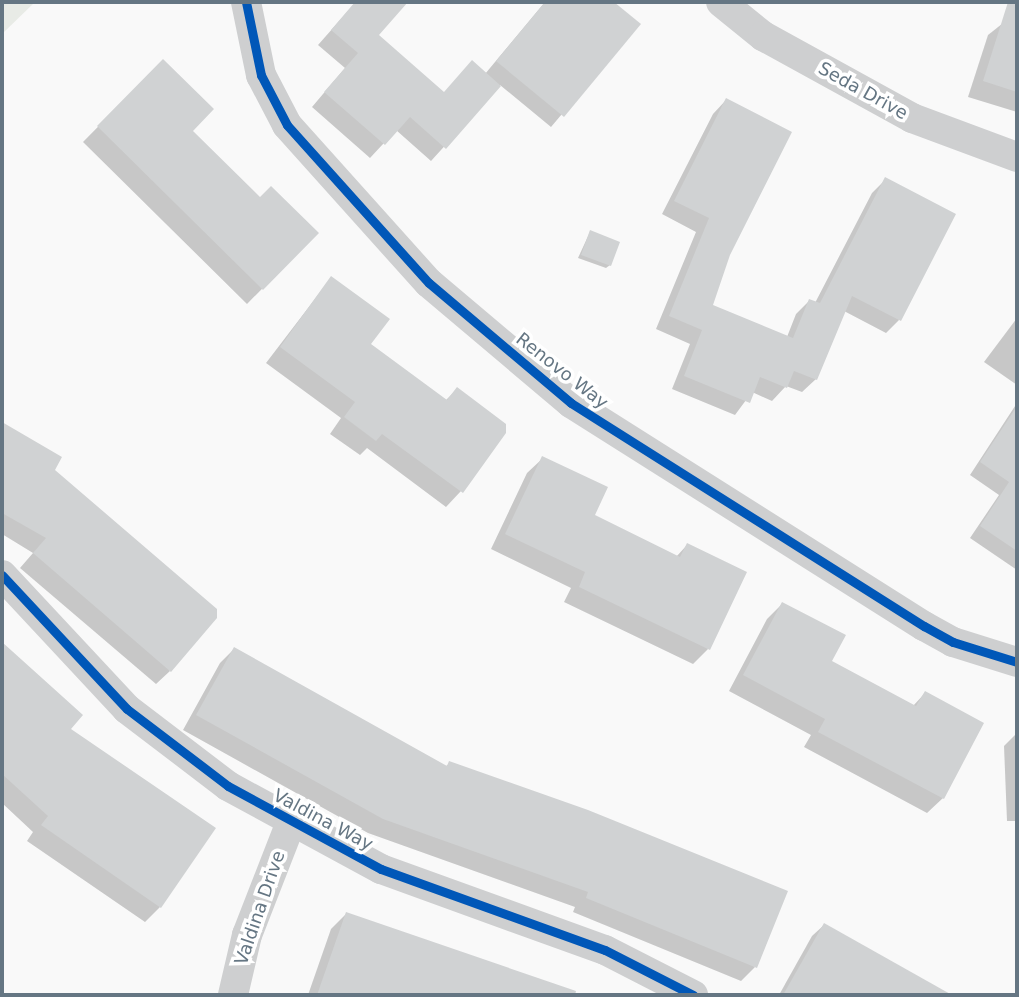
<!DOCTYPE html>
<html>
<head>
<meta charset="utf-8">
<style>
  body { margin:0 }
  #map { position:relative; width:1019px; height:997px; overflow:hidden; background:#f9f9f9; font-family:"DejaVu Sans",sans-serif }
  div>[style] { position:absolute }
  .green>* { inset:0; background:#e8ebe6 }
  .shadow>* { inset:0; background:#0003 }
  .building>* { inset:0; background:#d0d2d3 }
  .street>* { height:30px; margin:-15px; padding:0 15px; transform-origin:15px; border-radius:15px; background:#cecfd0 }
  .cycleway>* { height:9px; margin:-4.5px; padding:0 4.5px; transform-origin:4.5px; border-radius:4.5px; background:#0057b8 }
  span { translate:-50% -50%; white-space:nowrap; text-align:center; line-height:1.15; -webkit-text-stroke:7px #fff; paint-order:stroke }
  .street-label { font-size:18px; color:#657683 }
  .frame { position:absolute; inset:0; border:4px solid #657683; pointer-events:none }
</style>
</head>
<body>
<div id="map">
  <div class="green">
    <i style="clip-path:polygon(2px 2px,35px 2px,2px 34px)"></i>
  </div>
  <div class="shadow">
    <i style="clip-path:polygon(356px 2px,407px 2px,377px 35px,443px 93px,485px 74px,545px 2px,612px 2px,638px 24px,551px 127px,500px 85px,431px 161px,396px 130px,370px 158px,312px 107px,345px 68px,318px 45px)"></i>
    <i style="clip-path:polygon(1017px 12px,1017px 112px,968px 97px,988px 35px)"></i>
    <i style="clip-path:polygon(163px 61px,191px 131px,259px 199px,317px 233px,247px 304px,83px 142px)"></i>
    <i style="clip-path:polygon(726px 100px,729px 254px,711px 306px,787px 337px,796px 314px,809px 301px,815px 303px,872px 193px,885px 180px,899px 320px,886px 333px,844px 311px,816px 379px,802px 392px,786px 386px,772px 401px,752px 392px,735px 415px,672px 389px,690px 344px,656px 329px,696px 232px,662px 214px,713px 114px)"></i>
    <i style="clip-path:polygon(590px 232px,610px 265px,606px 268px,578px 258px)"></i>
    <i style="clip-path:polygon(331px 278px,369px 345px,445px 401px,457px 389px,461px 491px,446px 507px,367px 448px,360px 455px,330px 434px,341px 418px,266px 363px)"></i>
    <i style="clip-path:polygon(1017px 318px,1017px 385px,984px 362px)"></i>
    <i style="clip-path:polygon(1017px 403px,1017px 570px,970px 538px,999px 495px,970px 475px)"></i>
    <i style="clip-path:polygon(2px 424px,60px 458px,52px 470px,170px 671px,156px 684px,20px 568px,33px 553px,2px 534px)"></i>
    <i style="clip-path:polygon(543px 458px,592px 516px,676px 557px,687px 545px,708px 649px,693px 664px,564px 602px,571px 588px,491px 549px,527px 473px)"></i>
    <i style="clip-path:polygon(782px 604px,830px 661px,913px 706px,925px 693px,943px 798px,927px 813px,804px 747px,811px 735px,729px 691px,767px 619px)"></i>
    <i style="clip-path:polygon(2px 644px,81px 715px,68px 729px,160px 907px,145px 922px,27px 841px,33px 832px,2px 803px)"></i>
    <i style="clip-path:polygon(234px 649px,445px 767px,450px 763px,755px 967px,741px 981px,573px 912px,575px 907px,368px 833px,183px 730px,220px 663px)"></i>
    <i style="clip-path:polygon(1017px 733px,1017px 821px,1007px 821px,1004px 746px)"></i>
    <i style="clip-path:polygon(346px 914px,544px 982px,577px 995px,308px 995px,331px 929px)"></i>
    <i style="clip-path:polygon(824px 925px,948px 995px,779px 995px,812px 936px)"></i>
  </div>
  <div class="building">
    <i style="clip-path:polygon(355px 2px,408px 2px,379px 35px,444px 92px,472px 60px,501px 86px,446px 149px,410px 117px,385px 145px,324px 92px,358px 53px,331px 30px)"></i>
    <i style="clip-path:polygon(545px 2px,614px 2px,641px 24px,564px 117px,496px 61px)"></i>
    <i style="clip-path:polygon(1008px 2px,1017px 2px,1017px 92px,983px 81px)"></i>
    <i style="clip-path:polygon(163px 59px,214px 109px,193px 131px,260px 197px,271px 186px,319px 233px,263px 290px,97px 126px)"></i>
    <i style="clip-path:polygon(726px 98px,792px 132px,730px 255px,713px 305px,793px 338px,809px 299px,820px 303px,885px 177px,956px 214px,901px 321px,852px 296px,817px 380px,794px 371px,787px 388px,760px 377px,750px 403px,684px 376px,702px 330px,669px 316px,709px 218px,674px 201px)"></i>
    <i style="clip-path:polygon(590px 230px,620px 242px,611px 266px,581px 255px)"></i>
    <i style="clip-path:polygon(331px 276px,390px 319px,371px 344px,447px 400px,457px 387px,506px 424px,506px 433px,463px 493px,382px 434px,376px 441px,344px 417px,355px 402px,280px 347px)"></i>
    <i style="clip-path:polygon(1017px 406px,1017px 551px,980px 526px,1009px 482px,980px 462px)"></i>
    <i style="clip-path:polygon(2px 422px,62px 457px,55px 470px,217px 609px,217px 618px,171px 672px,33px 553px,46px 538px,2px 513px)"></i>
    <i style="clip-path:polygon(542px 456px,608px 487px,595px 515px,680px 557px,687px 543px,747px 572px,710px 650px,579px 587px,585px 572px,505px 534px)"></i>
    <i style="clip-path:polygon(782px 602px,846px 635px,832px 661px,916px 706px,925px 691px,984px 723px,944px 799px,818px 732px,825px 719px,743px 675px)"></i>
    <i style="clip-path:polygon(2px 642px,83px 715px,71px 729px,216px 828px,161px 908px,41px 825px,48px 816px,2px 774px)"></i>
    <i style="clip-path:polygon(234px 647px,447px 766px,449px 761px,588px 810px,788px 891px,757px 968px,586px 898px,588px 892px,383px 819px,196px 715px)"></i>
    <i style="clip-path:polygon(346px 912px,576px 991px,575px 995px,317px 995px)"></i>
    <i style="clip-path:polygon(824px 923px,952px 995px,783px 995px)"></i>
  </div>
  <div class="street">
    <i style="left:246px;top:2px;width:75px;rotate:78.4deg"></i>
    <i style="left:261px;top:75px;width:56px;rotate:62.5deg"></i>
    <i style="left:287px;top:125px;width:212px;rotate:48.1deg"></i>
    <i style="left:429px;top:283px;width:186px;rotate:40.2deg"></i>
    <i style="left:571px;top:403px;width:418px;rotate:32.3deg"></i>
    <i style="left:924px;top:626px;width:33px;rotate:29deg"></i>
    <i style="left:953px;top:642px;width:67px;rotate:17.4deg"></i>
    <i style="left:721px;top:2px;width:54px;rotate:39deg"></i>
    <i style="left:763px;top:36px;width:170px;rotate:28.8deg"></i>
    <i style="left:912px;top:118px;width:112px;rotate:20.4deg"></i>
    <i style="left:2px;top:575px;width:183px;rotate:47deg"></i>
    <i style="left:127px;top:709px;width:127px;rotate:37.3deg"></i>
    <i style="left:228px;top:786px;width:174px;rotate:28.5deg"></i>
    <i style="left:381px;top:869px;width:238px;rotate:19.9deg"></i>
    <i style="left:605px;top:950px;width:99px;rotate:27.1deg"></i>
    <i style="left:233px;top:995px;width:62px;rotate:-76.9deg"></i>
    <i style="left:247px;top:935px;width:121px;rotate:-68.7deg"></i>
  </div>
  <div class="cycleway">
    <i style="left:246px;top:2px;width:75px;rotate:78.4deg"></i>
    <i style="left:261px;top:75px;width:56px;rotate:62.5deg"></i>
    <i style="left:287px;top:125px;width:212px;rotate:48.1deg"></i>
    <i style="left:429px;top:283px;width:186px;rotate:40.2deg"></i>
    <i style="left:571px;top:403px;width:418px;rotate:32.3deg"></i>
    <i style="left:924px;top:626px;width:33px;rotate:29deg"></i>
    <i style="left:953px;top:642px;width:67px;rotate:17.4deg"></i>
    <i style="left:2px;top:575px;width:183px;rotate:47deg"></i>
    <i style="left:127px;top:709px;width:127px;rotate:37.3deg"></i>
    <i style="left:228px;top:786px;width:174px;rotate:28.5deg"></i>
    <i style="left:381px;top:869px;width:238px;rotate:19.9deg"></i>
    <i style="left:605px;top:950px;width:99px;rotate:27.1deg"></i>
  </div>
  <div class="street-label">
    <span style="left:863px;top:91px;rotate:29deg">Seda Drive</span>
    <span style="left:562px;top:371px;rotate:38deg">Renovo Way</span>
    <span style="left:323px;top:820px;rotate:28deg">Valdina Way</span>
    <span style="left:260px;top:908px;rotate:-71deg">Valdina Drive</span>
  </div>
  <div class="frame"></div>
</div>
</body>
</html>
